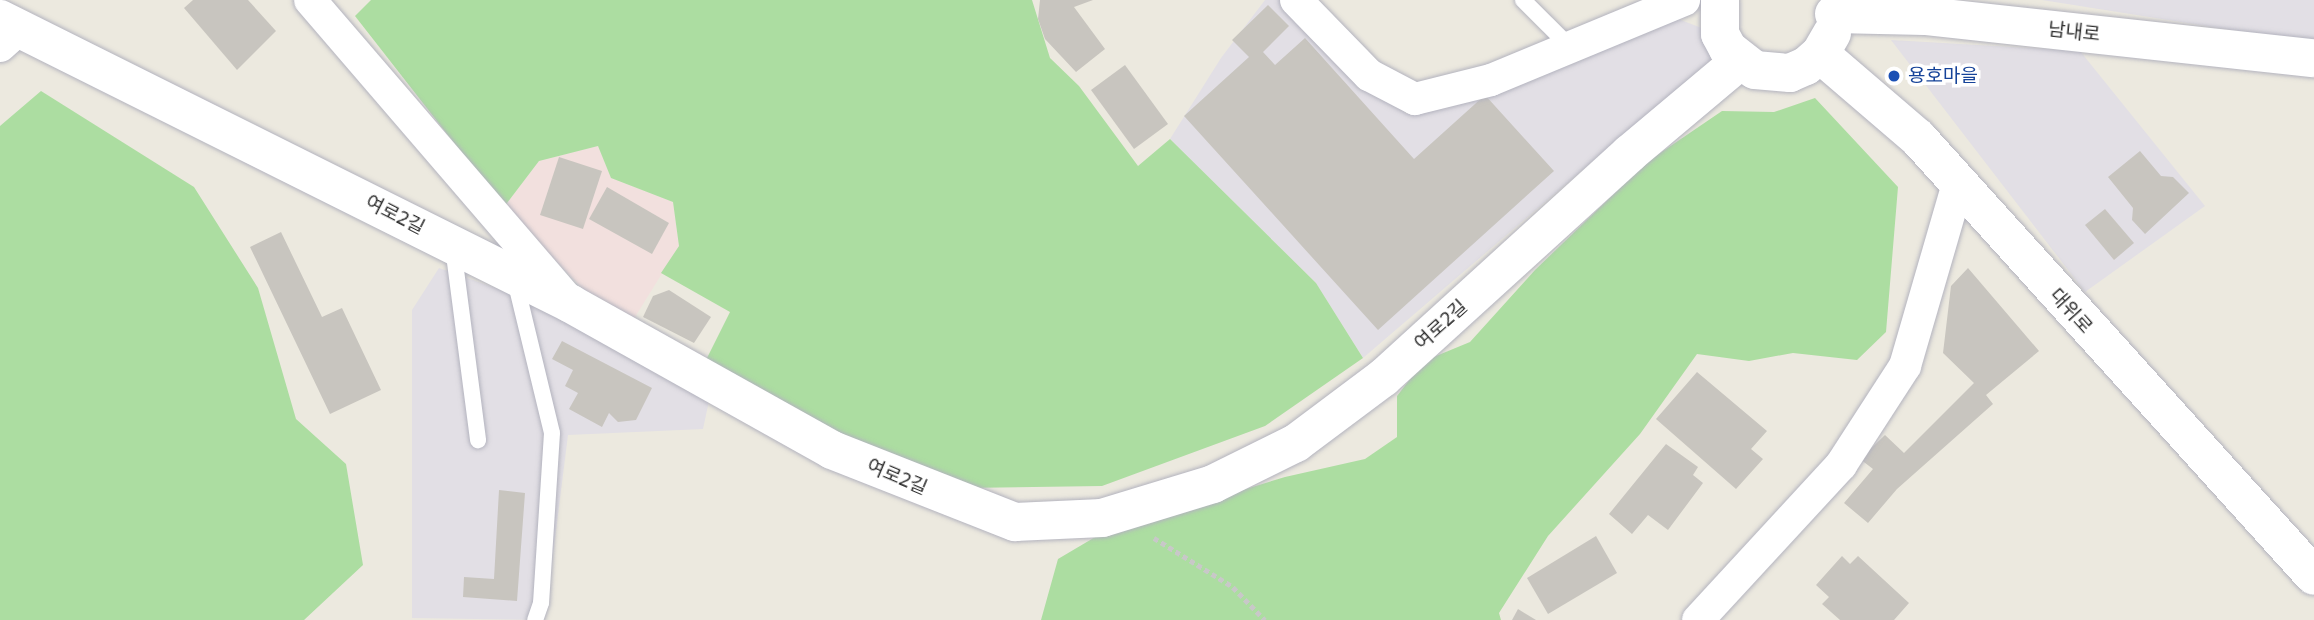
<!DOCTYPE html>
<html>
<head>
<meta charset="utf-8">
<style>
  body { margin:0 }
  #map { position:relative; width:2314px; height:620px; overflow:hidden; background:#ece9df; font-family:"Noto Sans","Noto Sans KR",sans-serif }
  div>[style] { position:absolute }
  .industrial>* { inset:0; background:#e2dfe5 }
  .medical>* { inset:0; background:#f2e0de }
  .green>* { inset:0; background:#acdda1 }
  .building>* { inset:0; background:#c8c5bf }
  .path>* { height:4.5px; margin-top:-2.25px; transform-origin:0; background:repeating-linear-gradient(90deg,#c8c8c8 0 5px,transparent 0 8.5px) }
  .roads { filter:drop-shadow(0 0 2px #b3b3be) drop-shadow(0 0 2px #b3b3be) }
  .lane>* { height:16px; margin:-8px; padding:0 8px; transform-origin:8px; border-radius:8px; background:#fff }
  .street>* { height:32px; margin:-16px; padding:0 16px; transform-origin:16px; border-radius:16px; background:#fff }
  .secondary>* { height:38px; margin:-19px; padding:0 19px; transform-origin:19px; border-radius:19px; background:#fff }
  .dots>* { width:19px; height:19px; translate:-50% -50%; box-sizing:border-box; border:4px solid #fff; border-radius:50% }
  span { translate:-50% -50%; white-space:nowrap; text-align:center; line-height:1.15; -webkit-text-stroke:7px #fff; paint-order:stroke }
  .street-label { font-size:19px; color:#2c2c2c }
  .transit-label { font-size:19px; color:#164399 }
  .left { translate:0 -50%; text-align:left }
</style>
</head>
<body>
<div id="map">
  <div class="industrial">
    <i style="clip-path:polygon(1265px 0,1282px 0,1406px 114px,1535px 73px,1676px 18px,1704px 29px,1712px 59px,1363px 358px,1316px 283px,1170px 139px,1221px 58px)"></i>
    <i style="clip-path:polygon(2042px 0,2314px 0,2314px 43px)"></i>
    <i style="clip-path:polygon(1891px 40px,2080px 51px,2205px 206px,2085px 292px)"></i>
    <i style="clip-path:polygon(439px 268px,535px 302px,710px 396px,703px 429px,568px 435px,545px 618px,540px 620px,412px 618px,412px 310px)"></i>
  </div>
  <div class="medical">
    <i style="clip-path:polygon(598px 146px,611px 178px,673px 202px,679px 246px,632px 322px,584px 290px,504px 207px,539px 161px)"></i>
  </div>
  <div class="green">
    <i style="clip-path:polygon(371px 0,1032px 0,1050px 58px,1079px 86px,1138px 166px,1170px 139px,1316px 283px,1363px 358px,1265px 426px,1102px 486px,963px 488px,864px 447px,705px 362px,730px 312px,661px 273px,679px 246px,673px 202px,611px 178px,598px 146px,539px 161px,504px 207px,355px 16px)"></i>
    <i style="clip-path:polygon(41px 91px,194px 187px,258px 288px,296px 419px,346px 464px,363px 565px,304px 620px,0 620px,0 126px)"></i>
    <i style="clip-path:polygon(1815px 98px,1898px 187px,1886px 332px,1857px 360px,1793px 353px,1749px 361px,1697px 354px,1640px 434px,1548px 536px,1499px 613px,1501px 620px,1041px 620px,1058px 559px,1102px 533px,1285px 477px,1365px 459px,1397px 437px,1397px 396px,1424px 361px,1470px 342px,1535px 270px,1647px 162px,1722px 111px,1774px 112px)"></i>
  </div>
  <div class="building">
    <i style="clip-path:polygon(193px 0,248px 0,276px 31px,237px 70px,184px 8px)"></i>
    <i style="clip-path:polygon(1040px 0,1093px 0,1074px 7px,1105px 49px,1076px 72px,1045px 39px,1038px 19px)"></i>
    <i style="clip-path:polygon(1268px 5px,1289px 26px,1263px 52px,1275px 65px,1305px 38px,1414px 159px,1485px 95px,1554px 171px,1378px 330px,1184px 116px,1249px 57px,1232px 40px)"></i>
    <i style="clip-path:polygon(1125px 65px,1168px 124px,1134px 149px,1091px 90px)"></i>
    <i style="clip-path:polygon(2140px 151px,2161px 176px,2173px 177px,2189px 193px,2145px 234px,2132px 220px,2133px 208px,2108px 177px)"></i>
    <i style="clip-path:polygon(559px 157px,602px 171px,583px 229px,540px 215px)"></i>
    <i style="clip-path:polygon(607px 187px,669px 223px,652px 254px,589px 219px)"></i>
    <i style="clip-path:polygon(2105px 209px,2134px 243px,2114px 260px,2085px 225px)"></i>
    <i style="clip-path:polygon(281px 232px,322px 317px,342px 308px,381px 390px,330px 414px,250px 247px)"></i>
    <i style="clip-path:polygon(1968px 268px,2039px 351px,1986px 395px,1993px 404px,1897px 489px,1868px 523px,1844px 503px,1873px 469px,1860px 459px,1885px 435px,1904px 453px,1974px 383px,1943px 353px,1951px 286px)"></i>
    <i style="clip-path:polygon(669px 290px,711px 317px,694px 343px,643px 317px,653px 296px)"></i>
    <i style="clip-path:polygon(562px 341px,652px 388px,636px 420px,618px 422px,609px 413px,602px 427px,569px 409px,578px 393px,565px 386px,573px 370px,552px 359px)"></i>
    <i style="clip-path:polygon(1697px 372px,1767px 431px,1751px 449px,1763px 459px,1736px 489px,1656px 419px)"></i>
    <i style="clip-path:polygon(1666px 444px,1698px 467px,1693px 475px,1703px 483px,1668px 530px,1648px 515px,1632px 534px,1609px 514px)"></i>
    <i style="clip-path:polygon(499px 490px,525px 493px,517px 601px,463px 597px,464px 577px,494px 579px)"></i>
    <i style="clip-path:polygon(1596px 536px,1617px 573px,1548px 614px,1527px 578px)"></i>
    <i style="clip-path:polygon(1842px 556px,1850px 564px,1858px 556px,1909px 603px,1894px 620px,1840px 620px,1822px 604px,1829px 597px,1816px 585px)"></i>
    <i style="clip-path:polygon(1518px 609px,1536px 620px,1512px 620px)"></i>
  </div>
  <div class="path">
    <i style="left:1154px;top:538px;width:93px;rotate:31.8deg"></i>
    <i style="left:1233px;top:587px;width:46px;rotate:45.9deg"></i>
  </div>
  <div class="roads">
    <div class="lane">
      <i style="left:1523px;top:0;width:64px;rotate:45deg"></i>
      <i style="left:453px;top:247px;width:195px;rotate:82.6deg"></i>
      <i style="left:515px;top:280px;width:157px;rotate:76.4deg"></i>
      <i style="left:552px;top:433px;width:170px;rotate:93.7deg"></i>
      <i style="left:541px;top:603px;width:18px;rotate:109deg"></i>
    </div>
    <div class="street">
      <i style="left:310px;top:0;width:394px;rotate:49.3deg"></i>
      <i style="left:1296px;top:0;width:105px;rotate:45.8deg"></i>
      <i style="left:1369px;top:75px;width:52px;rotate:27.6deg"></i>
      <i style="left:1415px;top:99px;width:78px;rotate:-14deg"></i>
      <i style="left:1491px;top:80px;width:209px;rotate:-22.5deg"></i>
      <i style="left:0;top:46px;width:28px;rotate:-42deg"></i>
      <i style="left:1698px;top:620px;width:211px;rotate:-47.3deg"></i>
      <i style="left:1841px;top:465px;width:118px;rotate:-57.1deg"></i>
      <i style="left:1905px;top:366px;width:190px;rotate:-73.8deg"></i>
    </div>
    <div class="secondary">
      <i style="left:1720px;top:0;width:34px;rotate:90deg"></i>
      <i style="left:1720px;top:34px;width:17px;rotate:62deg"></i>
      <i style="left:1728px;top:49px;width:34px;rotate:38deg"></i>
      <i style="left:1755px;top:70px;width:35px;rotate:5deg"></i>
      <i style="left:1790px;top:73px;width:17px;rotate:-24deg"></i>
      <i style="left:1806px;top:66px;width:18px;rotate:-41deg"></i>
      <i style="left:1820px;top:54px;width:24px;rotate:-60deg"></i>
      <i style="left:1834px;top:14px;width:91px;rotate:1.3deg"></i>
      <i style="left:1925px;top:16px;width:391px;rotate:6.2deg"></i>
      <i style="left:0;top:19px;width:638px;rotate:26.52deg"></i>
      <i style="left:571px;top:304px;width:299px;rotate:29.2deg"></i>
      <i style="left:832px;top:450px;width:197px;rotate:21.5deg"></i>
      <i style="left:1015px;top:522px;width:87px;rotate:-2.6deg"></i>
      <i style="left:1102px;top:518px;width:116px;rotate:-17deg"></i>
      <i style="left:1213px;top:484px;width:93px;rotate:-26.3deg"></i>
      <i style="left:1296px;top:443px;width:109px;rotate:-36.8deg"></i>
      <i style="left:1383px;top:378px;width:333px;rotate:-42.3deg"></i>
      <i style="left:1629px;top:154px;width:145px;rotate:-40deg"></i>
      <i style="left:1820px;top:54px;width:129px;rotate:40.6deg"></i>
      <i style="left:1918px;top:138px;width:590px;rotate:47.88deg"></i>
    </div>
  </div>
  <div class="dots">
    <i style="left:1894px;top:76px;background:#1a4fb4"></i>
  </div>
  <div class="street-label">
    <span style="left:2074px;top:32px;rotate:6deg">남내로</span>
    <span style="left:395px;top:215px;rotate:27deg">여로2길</span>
    <span style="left:2071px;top:311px;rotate:48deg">대위로</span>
    <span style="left:1441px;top:325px;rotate:-42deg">여로2길</span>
    <span style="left:897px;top:477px;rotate:23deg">여로2길</span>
  </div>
  <div class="transit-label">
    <span class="left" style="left:1908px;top:76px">용호마을</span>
  </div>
</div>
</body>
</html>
